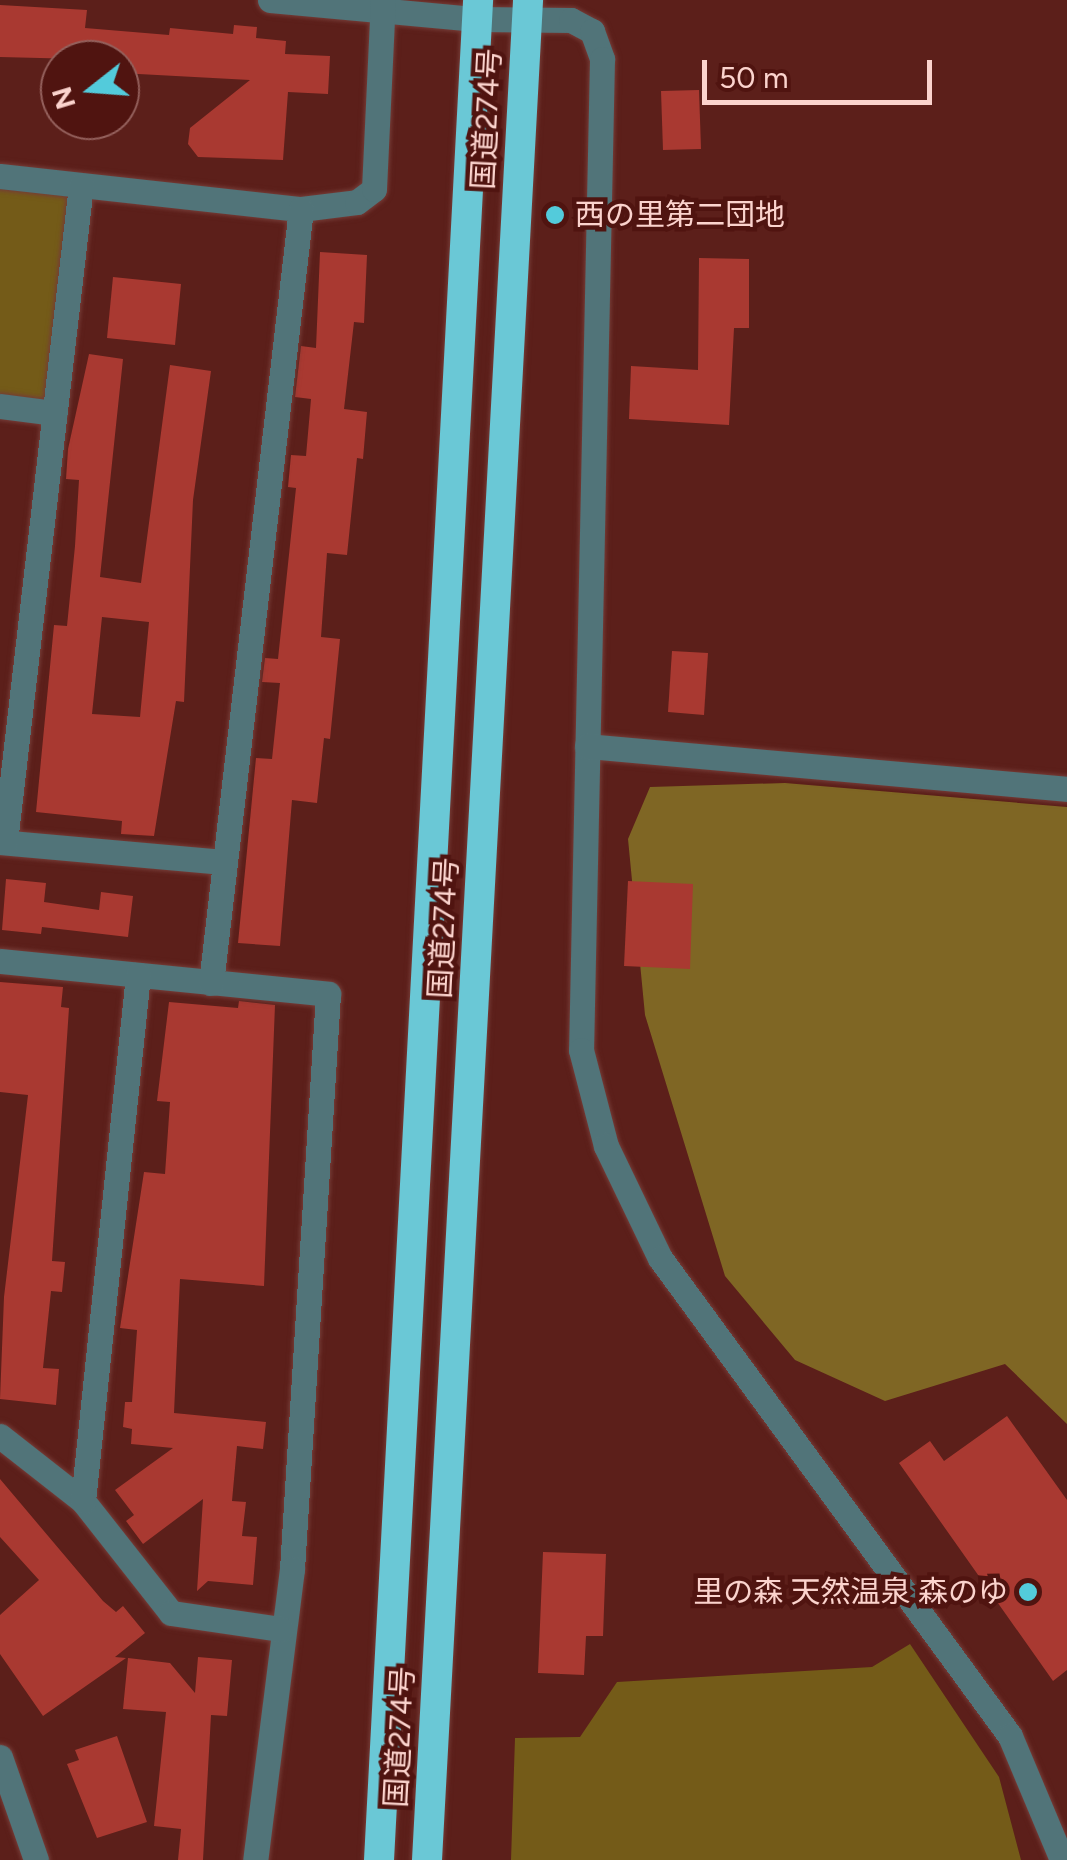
<!DOCTYPE html>
<html>
<head>
<meta charset="utf-8">
<style>
  body { margin:0 }
  #map { position:relative; width:1067px; height:1860px; overflow:hidden; background:#5c1f1a; font-family:Figtree,"Noto Sans JP",sans-serif }
  div>[style] { position:absolute }
  .green>* { inset:0; background:#745b18 }
  .forest>* { inset:0; background:#7f6624 }
  .building>* { inset:0; background:#a93931 }
  .roads { filter:drop-shadow(0 0 2px #753c37) drop-shadow(0 0 2px #753c37) }
  .minor>* { height:25px; margin:-12.5px; padding:0 12.5px; transform-origin:12.5px; border-radius:12.5px; background:#517479 }
  .highway>* { height:30px; margin:-15px; padding:0 15px; transform-origin:15px; border-radius:15px; background:#6ac8d6 }
  .dots>* { width:28px; height:28px; translate:-50% -50%; box-sizing:border-box; border:5px solid #501410; border-radius:50% }
  span { translate:-50% -50%; white-space:nowrap; text-align:center; line-height:1.15; -webkit-text-stroke:9px #501410; paint-order:stroke }
  .street-label { font-size:30px; color:#fbd3cd }
  .poi-label { font-size:30px; color:#fbd3cd }
  .left { translate:0 -50%; text-align:left }
  .right { translate:-100% -50%; text-align:right }
  .north { position:absolute; left:40px; top:40px; width:100px; height:100px; box-sizing:border-box; background:#501410; border:2px solid #94605c; border-radius:50%; rotate:253deg; font-size:28px; font-weight:700; line-height:40px; text-align:center; color:#fbd3cd }
  .north::after { content:''; display:block; margin:auto; width:35px; height:45px; background:#53cbdb; clip-path:polygon(50% 0,100% 100%,50% 72%,0 100%) }
  .scale { position:absolute; left:702px; top:60px; width:230px; height:45px; box-sizing:border-box; border:5px solid #fbd3cd; border-top:0; padding-left:12px; font-size:30px; line-height:35px; white-space:nowrap; color:#fbd3cd; -webkit-text-stroke:8px #501410; paint-order:stroke }
</style>
</head>
<body>
<div id="map">
  <div class="green">
    <i style="clip-path:polygon(0 176px,81px 185px,55px 413px,0 406px)"></i>
    <i style="clip-path:polygon(910px 1644px,999px 1777px,1021px 1860px,511px 1860px,515px 1738px,580px 1737px,617px 1682px,872px 1667px)"></i>
  </div>
  <div class="forest">
    <i style="clip-path:polygon(785px 783px,1067px 807px,1067px 1424px,1005px 1364px,885px 1401px,795px 1360px,725px 1276px,645px 1015px,628px 839px,650px 787px)"></i>
  </div>
  <div class="building">
    <i style="clip-path:polygon(0 5px,87px 10px,85px 28px,169px 35px,170px 28px,233px 34px,234px 25px,257px 27px,256px 38px,286px 41px,285px 54px,330px 56px,328px 94px,288px 92px,283px 160px,198px 157px,188px 144px,190px 128px,250px 80px,120px 73px,120px 60px,0 57px)"></i>
    <i style="clip-path:polygon(699px 90px,701px 149px,663px 150px,661px 91px)"></i>
    <i style="clip-path:polygon(320px 252px,367px 255px,364px 323px,354px 322px,344px 409px,367px 412px,363px 459px,357px 458px,347px 555px,327px 553px,321px 637px,340px 639px,330px 739px,324px 738px,317px 803px,292px 800px,280px 946px,238px 943px,256px 758px,272px 759px,280px 683px,262px 682px,265px 658px,278px 659px,296px 488px,288px 487px,291px 455px,306px 456px,311px 399px,295px 397px,301px 346px,316px 348px)"></i>
    <i style="clip-path:polygon(699px 258px,749px 259px,749px 328px,734px 328px,729px 425px,629px 419px,631px 366px,698px 370px)"></i>
    <i style="clip-path:polygon(113px 277px,181px 284px,175px 345px,107px 338px)"></i>
    <i style="clip-path:polygon(evenodd,89px 354px,123px 359px,100px 577px,141px 583px,170px 365px,211px 371px,193px 500px,184px 702px,176px 701px,154px 836px,121px 834px,122px 821px,36px 812px,54px 625px,67px 626px,75px 546px,79px 480px,66px 479px,68px 449px,89px 354px,102px 617px,149px 622px,140px 717px,92px 714px,102px 617px)"></i>
    <i style="clip-path:polygon(672px 651px,708px 653px,704px 715px,668px 712px)"></i>
    <i style="clip-path:polygon(6px 879px,46px 883px,44px 902px,99px 910px,101px 892px,133px 896px,128px 937px,42px 927px,41px 934px,2px 930px)"></i>
    <i style="clip-path:polygon(628px 881px,693px 884px,690px 969px,624px 966px)"></i>
    <i style="clip-path:polygon(0 982px,63px 987px,61px 1007px,69px 1008px,52px 1261px,65px 1262px,62px 1292px,51px 1291px,43px 1368px,59px 1369px,56px 1405px,0 1399px,4px 1297px,28px 1095px,0 1092px)"></i>
    <i style="clip-path:polygon(239px 1001px,275px 1005px,264px 1286px,180px 1279px,174px 1413px,266px 1422px,263px 1449px,237px 1446px,232px 1501px,246px 1502px,242px 1536px,257px 1537px,253px 1585px,208px 1581px,197px 1591px,203px 1499px,143px 1544px,126px 1521px,134px 1515px,115px 1490px,173px 1448px,131px 1444px,132px 1429px,123px 1427px,125px 1402px,132px 1402px,137px 1330px,120px 1328px,144px 1172px,165px 1174px,170px 1102px,157px 1101px,169px 1002px,238px 1008px)"></i>
    <i style="clip-path:polygon(1007px 1416px,1067px 1500px,1067px 1670px,1053px 1681px,899px 1463px,930px 1441px,944px 1461px)"></i>
    <i style="clip-path:polygon(0 1479px,103px 1601px,116px 1612px,123px 1606px,145px 1633px,115px 1657px,126px 1658px,43px 1716px,0 1654px,0 1615px,39px 1580px,0 1537px)"></i>
    <i style="clip-path:polygon(543px 1552px,606px 1554px,603px 1636px,586px 1636px,584px 1675px,538px 1673px)"></i>
    <i style="clip-path:polygon(198px 1657px,232px 1660px,227px 1716px,211px 1715px,203px 1860px,178px 1860px,181px 1829px,154px 1826px,166px 1712px,123px 1709px,128px 1658px,170px 1663px,195px 1693px)"></i>
    <i style="clip-path:polygon(117px 1736px,147px 1822px,97px 1838px,67px 1764px,79px 1760px,75px 1750px)"></i>
  </div>
  <div class="roads">
    <div class="minor">
      <i style="left:270px;top:0;width:207px;rotate:5.3deg"></i>
      <i style="left:476px;top:19px;width:95px;rotate:0.6deg"></i>
      <i style="left:571px;top:20px;width:24px;rotate:28deg"></i>
      <i style="left:592px;top:31px;width:30px;rotate:70deg"></i>
      <i style="left:602px;top:59px;width:991px;rotate:91.21deg"></i>
      <i style="left:581px;top:1050px;width:99px;rotate:75.4deg"></i>
      <i style="left:606px;top:1146px;width:124px;rotate:64.3deg"></i>
      <i style="left:660px;top:1258px;width:592px;rotate:53.79deg"></i>
      <i style="left:1010px;top:1736px;width:134px;rotate:67.2deg"></i>
      <i style="left:0;top:176px;width:303px;rotate:6.3deg"></i>
      <i style="left:301px;top:209px;width:56px;rotate:-7.1deg"></i>
      <i style="left:357px;top:202px;width:21px;rotate:-37deg"></i>
      <i style="left:374px;top:189px;width:189px;rotate:-87.3deg"></i>
      <i style="left:0;top:406px;width:55px;rotate:7.3deg"></i>
      <i style="left:587px;top:746px;width:482px;rotate:5.1deg"></i>
      <i style="left:0;top:842px;width:223px;rotate:5.1deg"></i>
      <i style="left:5px;top:842px;width:661px;rotate:-83.4deg"></i>
      <i style="left:0;top:961px;width:330px;rotate:5.7deg"></i>
      <i style="left:328px;top:994px;width:576px;rotate:93.58deg"></i>
      <i style="left:292px;top:1569px;width:293px;rotate:97.2deg"></i>
      <i style="left:211px;top:983px;width:779px;rotate:-83.37deg"></i>
      <i style="left:0;top:1436px;width:105px;rotate:38.1deg"></i>
      <i style="left:83px;top:1501px;width:142px;rotate:51.8deg"></i>
      <i style="left:171px;top:1613px;width:111px;rotate:8.3deg"></i>
      <i style="left:83px;top:1501px;width:529px;rotate:-84.03deg"></i>
      <i style="left:0;top:1757px;width:109px;rotate:70.7deg"></i>
    </div>
    <div class="highway">
      <i style="left:379px;top:1860px;width:1863px;rotate:-86.95deg"></i>
      <i style="left:427px;top:1860px;width:1863px;rotate:-86.89deg"></i>
    </div>
  </div>
  <div class="dots">
    <i style="left:555px;top:215px;background:#53cbdb"></i>
    <i style="left:1028px;top:1592px;background:#53cbdb"></i>
  </div>
  <div class="street-label">
    <span style="left:487px;top:119px;rotate:-87deg">国道274号</span>
    <span style="left:444px;top:928px;rotate:-87deg">国道274号</span>
    <span style="left:400px;top:1737px;rotate:-87deg">国道274号</span>
  </div>
  <div class="poi-label">
    <span class="left" style="left:575px;top:215px">西の里第二団地</span>
    <span class="right" style="left:1008px;top:1592px">里の森 天然温泉 森のゆ</span>
  </div>
  <div class="north">N</div>
  <div class="scale">50 m</div>
</div>
</body>
</html>
